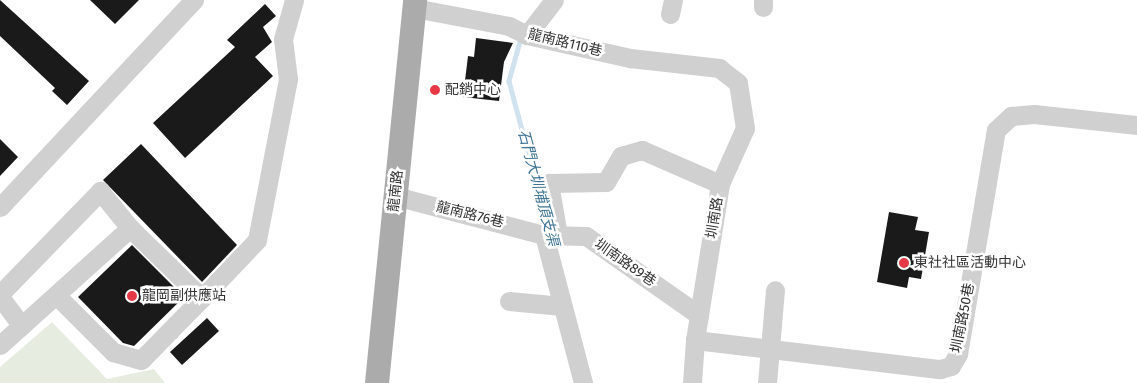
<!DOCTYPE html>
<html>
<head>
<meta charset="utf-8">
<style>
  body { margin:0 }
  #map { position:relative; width:1137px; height:383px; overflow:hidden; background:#fff; font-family:"Fira Sans","Noto Sans TC",sans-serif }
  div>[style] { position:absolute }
  .green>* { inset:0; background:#e6ecdf }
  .stream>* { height:4.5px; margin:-2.25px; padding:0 2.25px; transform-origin:2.25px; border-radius:2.25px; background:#cfe2ee }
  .building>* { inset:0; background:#1a1a1a }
  .minor>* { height:19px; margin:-9.5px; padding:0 9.5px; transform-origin:9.5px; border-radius:9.5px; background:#d0d0d0 }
  .major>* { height:24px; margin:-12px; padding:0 12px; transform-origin:12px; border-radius:12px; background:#ababab }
  .dots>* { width:14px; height:14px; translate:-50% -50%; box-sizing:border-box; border:2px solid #fff; border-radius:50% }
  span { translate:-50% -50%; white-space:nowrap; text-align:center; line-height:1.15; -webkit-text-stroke:5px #fff; paint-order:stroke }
  .street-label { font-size:14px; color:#333 }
  .poi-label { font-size:14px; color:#333 }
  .left { translate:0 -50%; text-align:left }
  .water-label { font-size:15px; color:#3f7597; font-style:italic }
</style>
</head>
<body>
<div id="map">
  <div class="green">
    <i style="clip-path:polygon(52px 322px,107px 379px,154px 369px,165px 383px,0 383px,0 367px)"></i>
  </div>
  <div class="stream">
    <i style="left:521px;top:38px;width:45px;rotate:105.6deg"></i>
    <i style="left:509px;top:81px;width:147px;rotate:75deg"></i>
  </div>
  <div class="building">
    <i style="clip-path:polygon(0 0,89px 81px,67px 105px,52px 91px,55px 88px,0 36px)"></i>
    <i style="clip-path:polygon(90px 0,139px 0,115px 24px)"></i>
    <i style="clip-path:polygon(265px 4px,276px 16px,263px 27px,272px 42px,255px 57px,273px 76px,185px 158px,153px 123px,235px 47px,227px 40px)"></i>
    <i style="clip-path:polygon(476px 38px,513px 43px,504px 62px,499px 101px,463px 97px,468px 56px,474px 57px)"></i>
    <i style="clip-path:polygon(0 139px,18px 157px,0 176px)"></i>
    <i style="clip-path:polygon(141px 144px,237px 245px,202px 282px,103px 180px)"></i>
    <i style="clip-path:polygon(889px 212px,918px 217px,915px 230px,929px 232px,921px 279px,909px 277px,907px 288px,877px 282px)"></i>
    <i style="clip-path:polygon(132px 245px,184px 297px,134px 346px,123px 343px,78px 297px)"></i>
    <i style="clip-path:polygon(207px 318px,219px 331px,182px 365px,170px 352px)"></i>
  </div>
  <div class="minor">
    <i style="left:763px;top:7px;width:7px;rotate:-90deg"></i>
    <i style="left:414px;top:8px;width:97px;rotate:10.7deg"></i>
    <i style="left:509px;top:26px;width:20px;rotate:27deg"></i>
    <i style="left:527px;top:35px;width:106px;rotate:12.6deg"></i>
    <i style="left:630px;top:58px;width:90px;rotate:6.4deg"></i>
    <i style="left:719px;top:68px;width:24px;rotate:38deg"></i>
    <i style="left:738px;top:83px;width:46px;rotate:81.2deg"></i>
    <i style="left:745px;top:128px;width:61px;rotate:114.1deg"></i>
    <i style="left:720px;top:184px;width:158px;rotate:99.1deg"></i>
    <i style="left:695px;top:340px;width:43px;rotate:94deg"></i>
    <i style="left:670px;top:14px;width:14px;rotate:-78deg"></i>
    <i style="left:527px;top:35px;width:44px;rotate:-52.4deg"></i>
    <i style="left:395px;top:196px;width:154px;rotate:14.7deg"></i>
    <i style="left:544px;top:235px;width:42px;rotate:1.4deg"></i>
    <i style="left:586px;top:236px;width:138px;rotate:35deg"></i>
    <i style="left:0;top:207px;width:284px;rotate:-46.9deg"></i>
    <i style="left:544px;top:235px;width:153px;rotate:75.2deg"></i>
    <i style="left:558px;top:235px;width:53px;rotate:-99.8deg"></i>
    <i style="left:549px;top:183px;width:57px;rotate:-1deg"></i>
    <i style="left:606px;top:182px;width:30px;rotate:-60deg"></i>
    <i style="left:621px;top:156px;width:22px;rotate:-16deg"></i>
    <i style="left:642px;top:150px;width:85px;rotate:23.6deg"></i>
    <i style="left:0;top:294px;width:144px;rotate:-45.8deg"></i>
    <i style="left:100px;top:191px;width:48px;rotate:51deg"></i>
    <i style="left:56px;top:295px;width:81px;rotate:45deg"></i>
    <i style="left:113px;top:352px;width:29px;rotate:16deg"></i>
    <i style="left:141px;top:360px;width:87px;rotate:-45.5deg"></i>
    <i style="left:0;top:297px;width:36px;rotate:53deg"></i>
    <i style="left:509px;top:301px;width:53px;rotate:5.4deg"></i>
    <i style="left:695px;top:340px;width:247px;rotate:6.8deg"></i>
    <i style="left:940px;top:369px;width:11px;rotate:-15deg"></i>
    <i style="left:951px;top:366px;width:14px;rotate:-60deg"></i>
    <i style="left:958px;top:354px;width:227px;rotate:-80.4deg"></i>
    <i style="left:996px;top:130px;width:21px;rotate:-43deg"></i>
    <i style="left:1011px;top:116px;width:23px;rotate:-5deg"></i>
    <i style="left:1034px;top:114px;width:104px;rotate:6.1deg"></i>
    <i style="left:0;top:345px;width:175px;rotate:-42deg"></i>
    <i style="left:130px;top:228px;width:100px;rotate:44.2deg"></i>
    <i style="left:202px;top:298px;width:80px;rotate:-46.5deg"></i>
    <i style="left:257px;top:240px;width:164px;rotate:-79.1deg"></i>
    <i style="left:288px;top:79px;width:40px;rotate:-97.1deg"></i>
    <i style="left:283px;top:39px;width:41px;rotate:-74.2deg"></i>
    <i style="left:767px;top:383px;width:93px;rotate:-85.1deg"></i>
  </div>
  <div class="major">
    <i style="left:377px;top:383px;width:385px;rotate:-84.3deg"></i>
  </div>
  <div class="dots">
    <i style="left:435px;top:90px;background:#e63946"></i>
    <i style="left:904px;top:263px;background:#e63946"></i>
    <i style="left:132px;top:296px;background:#e63946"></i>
  </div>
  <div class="street-label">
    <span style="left:565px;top:43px;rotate:14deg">龍南路110巷</span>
    <span style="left:396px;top:191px;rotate:-84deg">龍南路</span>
    <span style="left:470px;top:215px;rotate:14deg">龍南路76巷</span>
    <span style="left:715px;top:218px;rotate:-81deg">圳南路</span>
    <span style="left:625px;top:263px;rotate:35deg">圳南路89巷</span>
    <span style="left:963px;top:318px;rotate:-79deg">圳南路50巷</span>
  </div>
  <div class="poi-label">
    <span class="left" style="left:445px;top:90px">配銷中心</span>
    <span class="left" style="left:914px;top:263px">東社社區活動中心</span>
    <span class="left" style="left:142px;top:296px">龍岡副供應站</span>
  </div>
  <div class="water-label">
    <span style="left:538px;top:188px;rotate:75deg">石門大圳埔頂支渠</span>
  </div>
</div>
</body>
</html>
